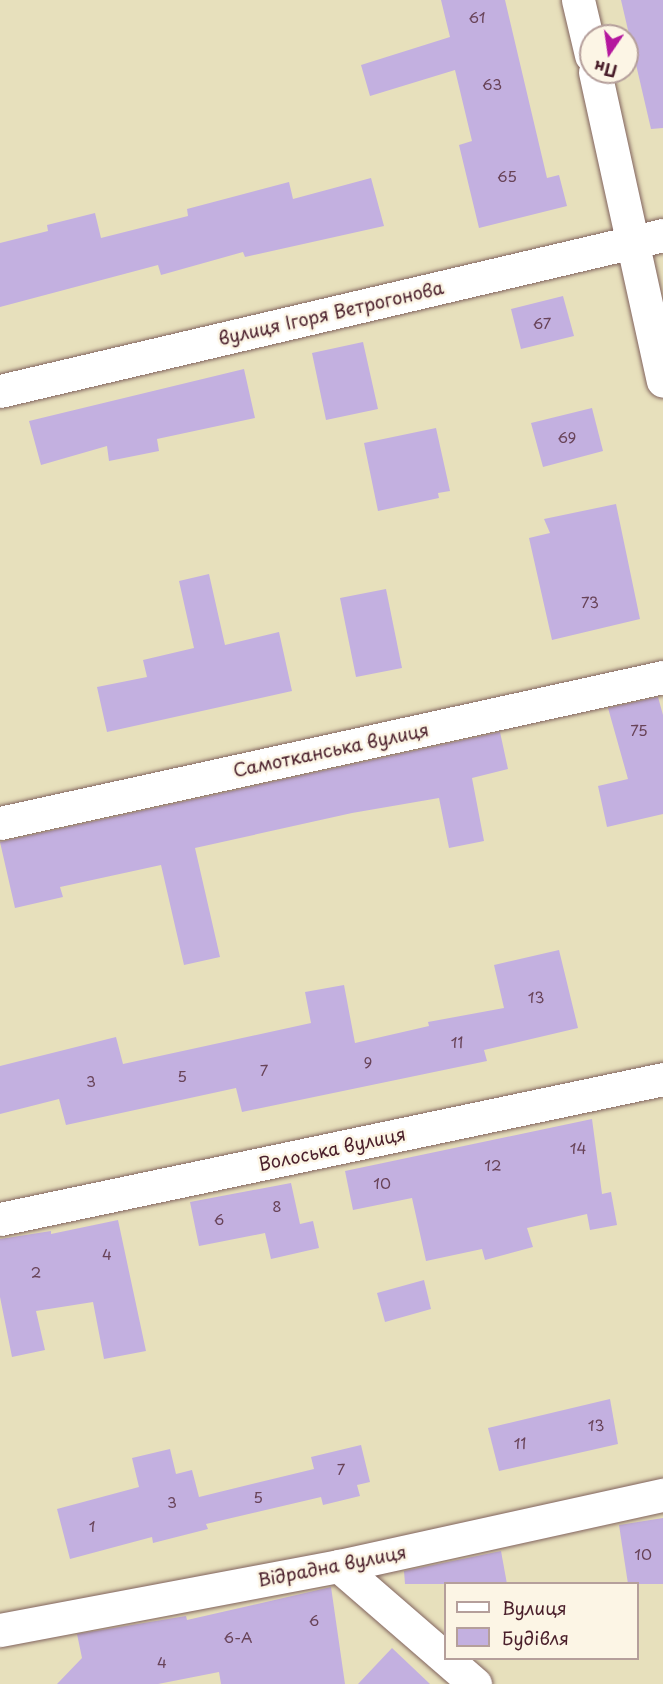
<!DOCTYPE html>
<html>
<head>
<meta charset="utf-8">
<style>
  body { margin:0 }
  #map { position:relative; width:663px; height:1684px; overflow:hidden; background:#e7e0bc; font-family:"Playpen Sans",sans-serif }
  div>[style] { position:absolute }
  .building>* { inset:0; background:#c3b0e0 }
  .roads { filter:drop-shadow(0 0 2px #81635e) drop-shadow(0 0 2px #81635e) }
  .street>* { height:33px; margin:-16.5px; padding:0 16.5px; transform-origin:16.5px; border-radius:16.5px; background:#fff }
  span { translate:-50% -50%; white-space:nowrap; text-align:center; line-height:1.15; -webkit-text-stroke:5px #fcf5e5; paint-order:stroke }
  .number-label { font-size:15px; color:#684358 }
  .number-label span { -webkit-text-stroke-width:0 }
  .street-label { font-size:18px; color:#4a1f2b }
  .legend { position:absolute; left:444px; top:1582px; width:195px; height:78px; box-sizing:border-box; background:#fcf5e5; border:2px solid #b59f9b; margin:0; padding:8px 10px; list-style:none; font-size:18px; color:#4a1f2b }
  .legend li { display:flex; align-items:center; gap:12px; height:30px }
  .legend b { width:30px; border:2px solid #b59f9b }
  .north { position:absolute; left:579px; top:24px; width:60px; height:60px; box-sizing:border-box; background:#fcf5e5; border:2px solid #b59f9b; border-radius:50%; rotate:193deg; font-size:16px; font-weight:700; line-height:24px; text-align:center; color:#4a1f2b }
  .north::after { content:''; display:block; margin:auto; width:21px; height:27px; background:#b5179e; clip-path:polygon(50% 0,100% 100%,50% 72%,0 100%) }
</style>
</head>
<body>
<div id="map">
  <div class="building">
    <i style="clip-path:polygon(441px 0,505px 0,547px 178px,559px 175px,567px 206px,479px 228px,459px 145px,472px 141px,455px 70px,370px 96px,361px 65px,450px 37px)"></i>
    <i style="clip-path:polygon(621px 0,663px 0,663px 128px,651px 129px)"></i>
    <i style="clip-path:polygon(371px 178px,384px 226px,245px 257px,243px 252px,161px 275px,158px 265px,0 307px,0 243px,48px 231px,47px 225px,95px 213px,101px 238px,188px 216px,187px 209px,289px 182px,293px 199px)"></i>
    <i style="clip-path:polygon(563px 296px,574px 336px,521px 349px,511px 309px)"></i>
    <i style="clip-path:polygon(363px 342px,378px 409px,326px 420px,312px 353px)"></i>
    <i style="clip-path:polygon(244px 369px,255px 418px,157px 439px,159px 451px,109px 461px,107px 446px,41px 465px,29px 421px)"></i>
    <i style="clip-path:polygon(592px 408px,603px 451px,543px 467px,531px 423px)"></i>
    <i style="clip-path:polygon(436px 428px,450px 491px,438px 493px,439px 498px,378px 511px,364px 443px)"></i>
    <i style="clip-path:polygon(616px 504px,640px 619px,552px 640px,529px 538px,550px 533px,544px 519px)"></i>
    <i style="clip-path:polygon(209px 574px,225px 645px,279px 632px,292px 691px,107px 732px,97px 687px,147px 677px,143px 660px,194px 648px,179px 581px)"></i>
    <i style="clip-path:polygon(386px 589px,402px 668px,356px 677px,340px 598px)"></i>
    <i style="clip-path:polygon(658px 697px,663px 715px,663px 814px,607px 827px,598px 786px,628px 779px,608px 708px)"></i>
    <i style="clip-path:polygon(500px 732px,508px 769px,472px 778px,484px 841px,449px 848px,439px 798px,352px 813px,195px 848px,220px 957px,184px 965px,161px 865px,60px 887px,63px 897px,15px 908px,0 842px)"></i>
    <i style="clip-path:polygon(559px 950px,578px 1028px,484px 1050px,487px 1061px,242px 1112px,236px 1088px,66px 1125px,59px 1099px,0 1114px,0 1066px,116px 1037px,123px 1064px,311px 1023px,305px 992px,344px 985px,355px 1043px,429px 1026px,428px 1022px,504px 1008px,494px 965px)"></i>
    <i style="clip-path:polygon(592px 1119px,602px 1194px,611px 1192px,617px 1225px,590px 1230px,587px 1214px,527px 1228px,533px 1247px,485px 1260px,482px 1249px,426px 1261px,412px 1198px,353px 1210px,345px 1171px)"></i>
    <i style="clip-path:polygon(291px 1183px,300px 1224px,313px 1221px,319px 1248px,271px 1259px,265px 1233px,199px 1246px,190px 1202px)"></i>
    <i style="clip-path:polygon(118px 1220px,146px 1351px,104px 1359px,93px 1302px,36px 1311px,45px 1350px,12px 1357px,0 1297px,0 1239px,51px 1231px,51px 1234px)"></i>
    <i style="clip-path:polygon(424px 1280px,431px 1309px,385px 1322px,377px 1293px)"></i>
    <i style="clip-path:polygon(610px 1399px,618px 1444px,499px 1471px,488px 1428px)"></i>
    <i style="clip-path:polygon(361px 1445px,370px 1482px,357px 1485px,360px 1496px,323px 1505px,321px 1497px,206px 1524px,208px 1529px,153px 1543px,152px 1537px,70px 1559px,57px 1509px,139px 1487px,132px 1458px,170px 1449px,176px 1474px,192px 1470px,199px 1497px,314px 1469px,311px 1457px)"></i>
    <i style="clip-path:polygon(663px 1518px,663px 1584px,628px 1584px,619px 1525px)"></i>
    <i style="clip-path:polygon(501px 1551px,507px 1584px,405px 1584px,404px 1571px)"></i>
    <i style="clip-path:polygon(331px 1587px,345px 1684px,221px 1684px,219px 1672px,158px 1684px,57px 1684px,82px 1658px,77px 1634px,186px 1616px,187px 1620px)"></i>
    <i style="clip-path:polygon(392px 1648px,430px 1684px,358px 1684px)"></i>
  </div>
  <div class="roads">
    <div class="street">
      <i style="left:578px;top:0;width:57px;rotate:76.7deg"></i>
      <i style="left:595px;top:72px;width:316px;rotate:77.6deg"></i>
      <i style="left:0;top:391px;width:681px;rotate:-13.24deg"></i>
      <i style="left:0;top:823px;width:679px;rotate:-12.42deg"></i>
      <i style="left:0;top:1219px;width:678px;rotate:-11.92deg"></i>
      <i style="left:339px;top:1566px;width:180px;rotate:40.9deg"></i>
      <i style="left:0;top:1630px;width:345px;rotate:-10.7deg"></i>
      <i style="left:339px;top:1566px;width:332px;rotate:-12.4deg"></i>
    </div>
  </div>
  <div class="number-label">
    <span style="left:477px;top:17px">61</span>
    <span style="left:492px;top:84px">63</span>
    <span style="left:507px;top:176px">65</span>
    <span style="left:542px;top:323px">67</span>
    <span style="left:567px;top:437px">69</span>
    <span style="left:590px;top:602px">73</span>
    <span style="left:639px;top:730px">75</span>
    <span style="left:536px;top:997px">13</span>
    <span style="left:457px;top:1042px">11</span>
    <span style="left:368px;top:1062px">9</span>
    <span style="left:264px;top:1070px">7</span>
    <span style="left:182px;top:1076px">5</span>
    <span style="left:91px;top:1081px">3</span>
    <span style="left:578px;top:1148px">14</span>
    <span style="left:493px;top:1165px">12</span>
    <span style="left:382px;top:1183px">10</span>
    <span style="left:277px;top:1206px">8</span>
    <span style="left:219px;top:1219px">6</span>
    <span style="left:107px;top:1254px">4</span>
    <span style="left:36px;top:1272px">2</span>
    <span style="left:596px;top:1425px">13</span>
    <span style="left:520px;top:1443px">11</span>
    <span style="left:341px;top:1469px">7</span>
    <span style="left:258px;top:1497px">5</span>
    <span style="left:172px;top:1502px">3</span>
    <span style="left:92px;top:1526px">1</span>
    <span style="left:643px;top:1554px">10</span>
    <span style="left:314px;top:1620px">6</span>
    <span style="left:238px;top:1637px">6-А</span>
    <span style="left:162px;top:1662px">4</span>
  </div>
  <div class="street-label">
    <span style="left:331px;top:313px;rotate:-13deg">вулиця Ігоря Ветрогонова</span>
    <span style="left:331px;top:750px;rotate:-12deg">Самотканська вулиця</span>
    <span style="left:332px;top:1149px;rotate:-12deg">Волоська вулиця</span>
    <span style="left:332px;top:1566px;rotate:-11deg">Відрадна вулиця</span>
  </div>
  <ul class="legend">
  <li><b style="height:8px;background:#fff"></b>Вулиця</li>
  <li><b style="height:16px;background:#c3b0e0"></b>Будівля</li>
  </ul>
  <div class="north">Пн</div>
</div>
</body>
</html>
